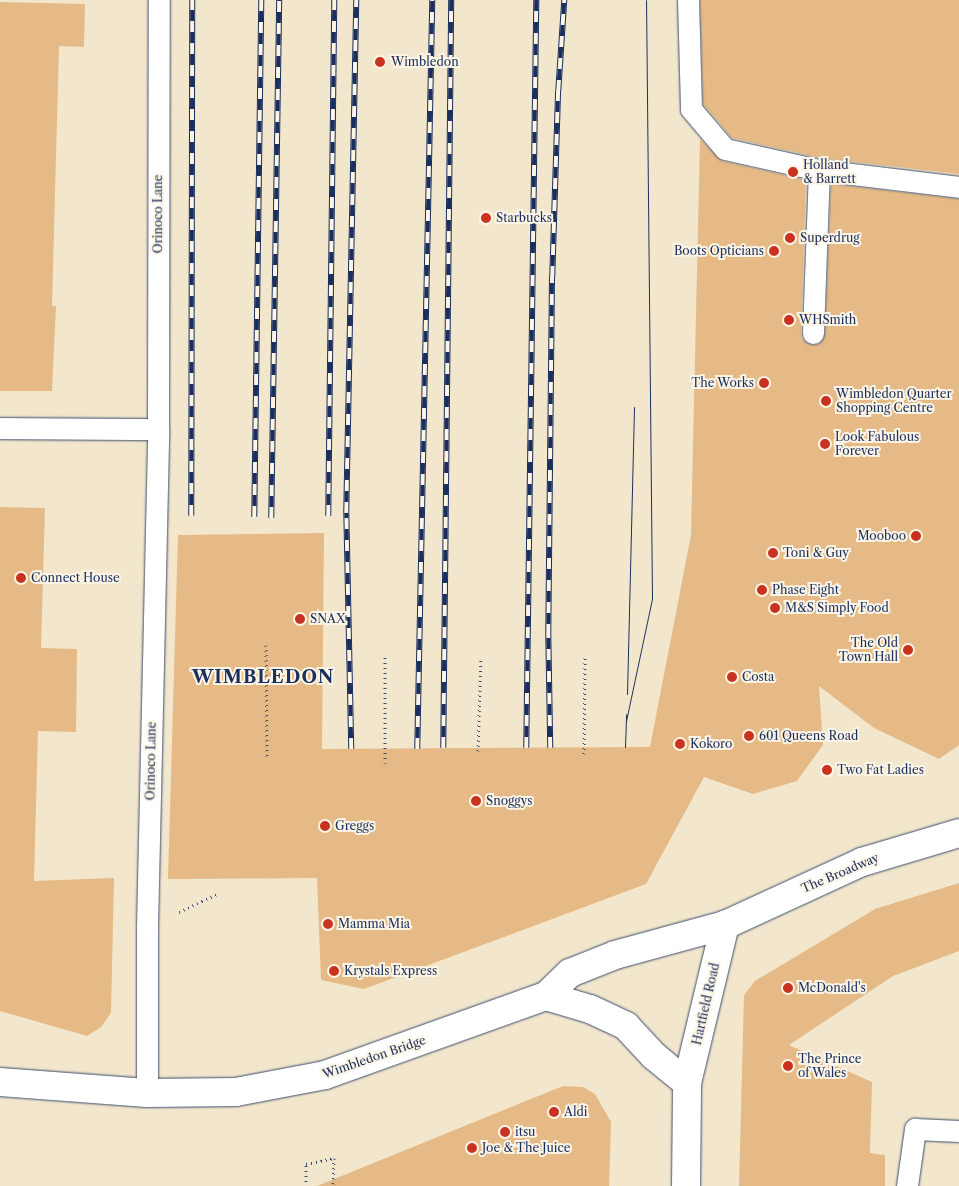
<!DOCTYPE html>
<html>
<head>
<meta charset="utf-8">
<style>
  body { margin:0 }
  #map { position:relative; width:959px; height:1186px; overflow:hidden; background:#f2e7cc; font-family:"Libre Caslon Text",serif }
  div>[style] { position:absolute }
  .building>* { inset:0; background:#e5ba86 }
  .path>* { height:3px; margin-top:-1.5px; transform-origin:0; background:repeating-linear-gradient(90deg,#3b4b6e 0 1px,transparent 0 5px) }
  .roads { filter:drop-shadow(0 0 1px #3b4b6e) drop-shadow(0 0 1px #3b4b6e) }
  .service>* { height:21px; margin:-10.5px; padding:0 10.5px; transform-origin:10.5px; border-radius:10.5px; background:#fff }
  .primary>* { height:28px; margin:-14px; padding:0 14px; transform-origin:14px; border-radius:14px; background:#fff }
  .tram>* { height:1px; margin:-0.5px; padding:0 0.5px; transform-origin:0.5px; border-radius:0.5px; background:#1b2f5e }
  .rail>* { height:5.5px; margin-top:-2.75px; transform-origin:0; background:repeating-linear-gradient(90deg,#fcf5e5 0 11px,#1b2f5e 0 22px); box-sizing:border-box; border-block:1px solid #1b2f5e }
  .dots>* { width:14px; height:14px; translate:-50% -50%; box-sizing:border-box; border:2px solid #fcf5e5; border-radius:50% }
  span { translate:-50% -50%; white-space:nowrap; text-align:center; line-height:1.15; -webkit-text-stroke:4px #fcf5e5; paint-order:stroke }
  .poi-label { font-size:12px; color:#1b2f5e }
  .left { translate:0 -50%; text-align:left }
  .right { translate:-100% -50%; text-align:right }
  .street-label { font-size:12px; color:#1b2f5e }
  .district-label { font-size:18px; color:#1b2f5e; font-weight:700; letter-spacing:1px }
</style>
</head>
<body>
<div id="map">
  <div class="building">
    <i style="clip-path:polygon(700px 0,959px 0,959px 174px,821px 158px,732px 138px,703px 104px)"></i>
    <i style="clip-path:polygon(0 2px,85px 4px,84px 47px,59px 46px,52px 306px,56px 306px,52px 391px,0 391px)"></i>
    <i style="clip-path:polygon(700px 139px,722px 161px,806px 180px,801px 333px,802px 339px,812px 345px,819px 344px,825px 333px,831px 184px,959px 199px,959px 745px,939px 759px,874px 728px,819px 686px,823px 745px,797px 781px,753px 794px,704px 777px,646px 884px,364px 989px,321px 980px,317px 878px,168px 879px,178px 535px,324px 533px,322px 749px,650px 747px,691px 535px)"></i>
    <i style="clip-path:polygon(0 507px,45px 508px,41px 648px,77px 649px,76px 732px,38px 731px,34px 881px,114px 878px,111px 1013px,101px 1027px,87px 1036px,0 1011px)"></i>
    <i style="clip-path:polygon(959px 883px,959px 951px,893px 976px,789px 1045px,872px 1082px,870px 1153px,885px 1155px,885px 1186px,739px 1186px,744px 995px,755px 981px,875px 909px)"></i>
    <i style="clip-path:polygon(563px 1086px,583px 1087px,595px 1094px,611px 1122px,609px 1186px,317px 1186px)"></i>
  </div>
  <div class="path">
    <i style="left:266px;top:645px;width:112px;rotate:89.5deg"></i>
    <i style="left:478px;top:751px;width:94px;rotate:-88.2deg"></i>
    <i style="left:584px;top:754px;width:97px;rotate:-89.4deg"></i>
    <i style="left:385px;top:763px;width:107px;rotate:-90deg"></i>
    <i style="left:179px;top:912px;width:44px;rotate:-25.4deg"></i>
    <i style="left:306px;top:1186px;width:22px;rotate:-90deg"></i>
    <i style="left:306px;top:1164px;width:29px;rotate:-12deg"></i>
    <i style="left:334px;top:1158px;width:28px;rotate:92deg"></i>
  </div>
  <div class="roads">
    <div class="service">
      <i style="left:688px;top:0;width:109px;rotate:88.4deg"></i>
      <i style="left:691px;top:109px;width:52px;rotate:49.6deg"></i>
      <i style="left:725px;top:149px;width:96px;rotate:12.6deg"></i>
      <i style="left:819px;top:170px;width:141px;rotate:6.9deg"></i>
      <i style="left:813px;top:333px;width:163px;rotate:-87.9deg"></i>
      <i style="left:0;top:428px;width:158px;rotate:0.4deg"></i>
      <i style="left:147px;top:1093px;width:166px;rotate:-90deg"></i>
      <i style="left:147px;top:927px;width:498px;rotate:-88.7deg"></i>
      <i style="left:158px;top:429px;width:429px;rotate:-89.9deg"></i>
      <i style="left:907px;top:1186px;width:58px;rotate:-82deg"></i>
      <i style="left:915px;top:1129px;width:44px;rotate:2.6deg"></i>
    </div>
    <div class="primary">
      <i style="left:546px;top:996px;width:46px;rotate:16.5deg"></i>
      <i style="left:590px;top:1009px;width:40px;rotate:25deg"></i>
      <i style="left:626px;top:1026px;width:41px;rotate:47deg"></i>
      <i style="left:654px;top:1056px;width:43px;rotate:39.3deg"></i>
      <i style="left:0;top:1082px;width:147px;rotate:4.3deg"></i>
      <i style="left:147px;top:1093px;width:89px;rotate:-0.6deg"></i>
      <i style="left:236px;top:1092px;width:91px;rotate:-10.8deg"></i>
      <i style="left:325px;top:1075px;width:235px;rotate:-19.7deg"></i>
      <i style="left:546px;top:996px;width:33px;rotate:-44deg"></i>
      <i style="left:570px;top:973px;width:48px;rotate:-21.8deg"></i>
      <i style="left:615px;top:955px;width:114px;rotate:-15.3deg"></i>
      <i style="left:725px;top:925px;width:151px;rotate:-24.7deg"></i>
      <i style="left:862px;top:862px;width:101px;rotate:-16.6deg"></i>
      <i style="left:686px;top:1186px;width:103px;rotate:-89.4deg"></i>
      <i style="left:687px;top:1083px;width:163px;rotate:-76.5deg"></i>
    </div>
  </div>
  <div class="tram">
    <i style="left:627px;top:694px;width:287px;rotate:-88.6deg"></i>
    <i style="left:626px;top:721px;width:125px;rotate:-78deg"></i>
    <i style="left:652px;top:599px;width:599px;rotate:-90.57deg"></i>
    <i style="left:625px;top:747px;width:33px;rotate:-88deg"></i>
  </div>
  <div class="rail">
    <i style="left:191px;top:516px;width:516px;rotate:-89.89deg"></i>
    <i style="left:328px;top:516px;width:516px;rotate:-89.33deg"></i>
    <i style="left:254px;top:517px;width:517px;rotate:-89.22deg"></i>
    <i style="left:271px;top:518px;width:518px;rotate:-89.12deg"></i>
    <i style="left:443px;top:748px;width:748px;rotate:-89.39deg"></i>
    <i style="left:526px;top:748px;width:748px;rotate:-89.23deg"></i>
    <i style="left:550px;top:748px;width:113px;rotate:-91deg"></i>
    <i style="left:548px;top:635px;width:358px;rotate:-89.4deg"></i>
    <i style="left:552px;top:277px;width:186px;rotate:-88.2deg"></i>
    <i style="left:558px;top:91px;width:91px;rotate:-86.2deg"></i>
    <i style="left:351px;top:749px;width:236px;rotate:-91.2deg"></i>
    <i style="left:346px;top:513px;width:513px;rotate:-88.88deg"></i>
    <i style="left:417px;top:749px;width:749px;rotate:-88.85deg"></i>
  </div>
  <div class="dots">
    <i style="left:380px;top:62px;background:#c8321e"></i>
    <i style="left:793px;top:172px;background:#c8321e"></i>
    <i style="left:486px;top:218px;background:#c8321e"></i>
    <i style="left:790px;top:238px;background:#c8321e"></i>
    <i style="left:774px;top:251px;background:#c8321e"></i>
    <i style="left:789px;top:320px;background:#c8321e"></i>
    <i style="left:764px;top:383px;background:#c8321e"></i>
    <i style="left:826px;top:401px;background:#c8321e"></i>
    <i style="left:825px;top:444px;background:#c8321e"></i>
    <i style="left:916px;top:536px;background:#c8321e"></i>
    <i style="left:773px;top:553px;background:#c8321e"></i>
    <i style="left:21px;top:578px;background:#c8321e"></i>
    <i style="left:762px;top:590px;background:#c8321e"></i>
    <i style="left:775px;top:608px;background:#c8321e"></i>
    <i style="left:300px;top:619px;background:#c8321e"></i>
    <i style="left:908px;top:650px;background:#c8321e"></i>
    <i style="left:732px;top:677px;background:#c8321e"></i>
    <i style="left:749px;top:736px;background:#c8321e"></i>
    <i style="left:680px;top:744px;background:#c8321e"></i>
    <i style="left:827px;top:770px;background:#c8321e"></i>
    <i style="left:476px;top:801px;background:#c8321e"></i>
    <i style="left:325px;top:826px;background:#c8321e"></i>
    <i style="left:328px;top:924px;background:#c8321e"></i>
    <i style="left:334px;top:971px;background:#c8321e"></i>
    <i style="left:788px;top:988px;background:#c8321e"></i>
    <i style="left:788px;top:1066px;background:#c8321e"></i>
    <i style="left:554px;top:1112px;background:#c8321e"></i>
    <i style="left:505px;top:1132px;background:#c8321e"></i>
    <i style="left:472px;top:1148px;background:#c8321e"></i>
  </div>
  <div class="poi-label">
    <span class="left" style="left:391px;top:62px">Wimbledon</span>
    <span class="left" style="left:803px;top:172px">Holland<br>&amp; Barrett</span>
    <span class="left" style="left:496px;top:218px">Starbucks</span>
    <span class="left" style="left:800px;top:238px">Superdrug</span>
    <span class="right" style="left:764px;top:251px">Boots Opticians</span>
    <span class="left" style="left:799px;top:320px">WHSmith</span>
    <span class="right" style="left:754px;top:383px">The Works</span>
    <span class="left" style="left:836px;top:401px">Wimbledon Quarter<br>Shopping Centre</span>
    <span class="left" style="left:835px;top:444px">Look Fabulous<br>Forever</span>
    <span class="right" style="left:906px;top:536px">Mooboo</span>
    <span class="left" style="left:783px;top:553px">Toni &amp; Guy</span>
    <span class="left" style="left:31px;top:578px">Connect House</span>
    <span class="left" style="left:772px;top:590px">Phase Eight</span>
    <span class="left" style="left:785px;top:608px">M&amp;S Simply Food</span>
    <span class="left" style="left:310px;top:619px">SNAX</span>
    <span class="right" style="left:898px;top:650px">The Old<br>Town Hall</span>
    <span class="left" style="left:742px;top:677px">Costa</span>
    <span class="left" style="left:759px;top:736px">601 Queens Road</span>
    <span class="left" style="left:690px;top:744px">Kokoro</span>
    <span class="left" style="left:837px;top:770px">Two Fat Ladies</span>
    <span class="left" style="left:486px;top:801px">Snoggys</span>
    <span class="left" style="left:335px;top:826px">Greggs</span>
    <span class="left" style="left:338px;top:924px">Mamma Mia</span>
    <span class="left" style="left:344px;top:971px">Krystals Express</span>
    <span class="left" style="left:798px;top:988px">McDonald's</span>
    <span class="left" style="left:798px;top:1066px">The Prince<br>of Wales</span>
    <span class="left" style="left:564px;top:1112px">Aldi</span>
    <span class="left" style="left:515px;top:1132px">itsu</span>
    <span class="left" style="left:482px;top:1148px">Joe &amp; The Juice</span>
  </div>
  <div class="street-label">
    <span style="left:158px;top:214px;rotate:-90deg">Orinoco Lane</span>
    <span style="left:151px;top:761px;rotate:-89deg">Orinoco Lane</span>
    <span style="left:840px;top:873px;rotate:-23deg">The Broadway</span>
    <span style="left:706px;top:1004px;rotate:-77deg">Hartfield Road</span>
    <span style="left:374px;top:1057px;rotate:-19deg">Wimbledon Bridge</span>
  </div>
  <div class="district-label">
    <span style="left:263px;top:677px">WIMBLEDON</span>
  </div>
</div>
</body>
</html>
